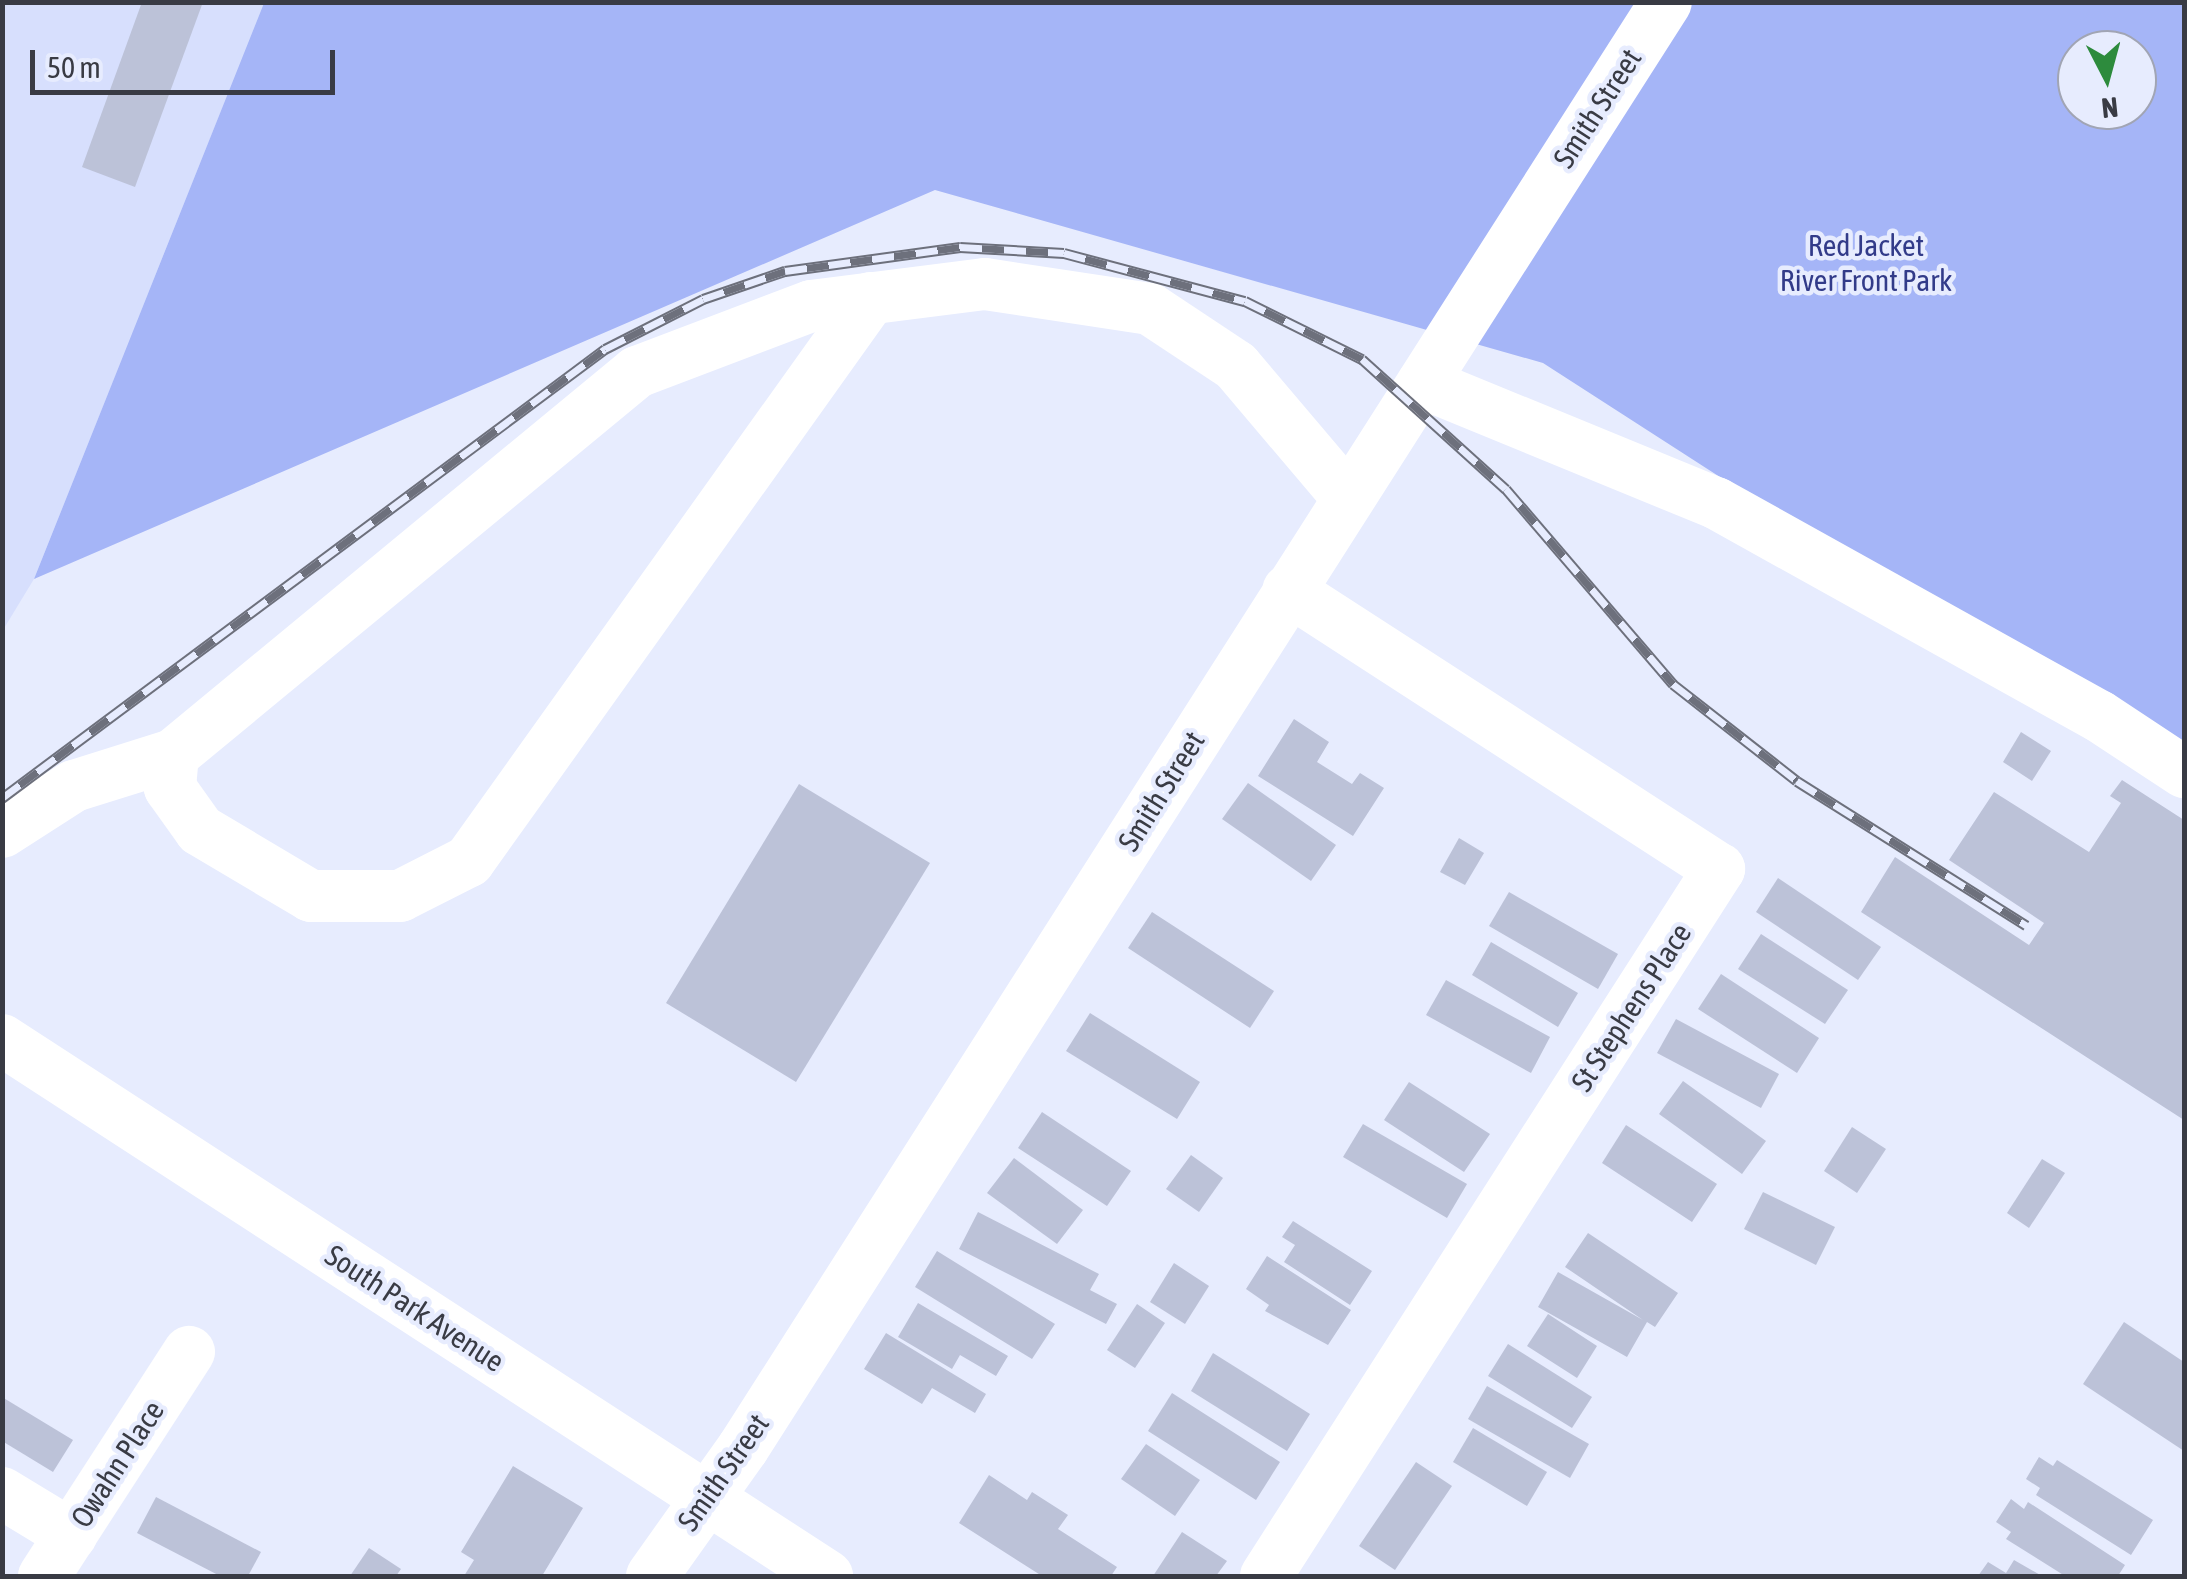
<!DOCTYPE html>
<html>
<head>
<meta charset="utf-8">
<style>
  body { margin:0 }
  #map { position:relative; width:2187px; height:1579px; overflow:hidden; background:#e7ecfe; font-family:"Asap Condensed",sans-serif }
  div>[style] { position:absolute }
  .built>* { inset:0; background:#d7dffd }
  .green>* { inset:0; background:#a5b5f7 }
  .building>* { inset:0; background:#bcc2d8 }
  .minor>* { height:52px; margin:-26px; padding:0 26px; transform-origin:26px; border-radius:26px; background:#fff }
  .rail>* { height:11px; margin-top:-5.5px; transform-origin:0; background:repeating-linear-gradient(90deg,#e7ecfe 0 22px,#6d707c 0 44px); box-sizing:border-box; border-block:2px solid #6d707c }
  span { translate:-50% -50%; white-space:nowrap; text-align:center; line-height:1.15; -webkit-text-stroke:9px #e7ecfe; paint-order:stroke }
  .street-label { font-size:30px; color:#393b44 }
  .park-label { font-size:30px; color:#323b89 }
  .frame { position:absolute; inset:0; border:5px solid #393b44; pointer-events:none }
  .north { position:absolute; left:2057px; top:30px; width:100px; height:100px; box-sizing:border-box; background:#e7ecfe; border:2px solid #a1a5b4; border-radius:50%; rotate:174deg; font-size:28px; font-weight:700; line-height:40px; text-align:center; color:#393b44 }
  .north::after { content:''; display:block; margin:auto; width:35px; height:45px; background:#2d8b3d; clip-path:polygon(50% 0,100% 100%,50% 72%,0 100%) }
  .scale { position:absolute; left:30px; top:50px; width:305px; height:45px; box-sizing:border-box; border:5px solid #393b44; border-top:0; padding-left:12px; font-size:30px; line-height:35px; white-space:nowrap; color:#393b44; -webkit-text-stroke:8px #e7ecfe; paint-order:stroke }
</style>
</head>
<body>
<div id="map">
  <div class="built">
    <i style="clip-path:polygon(3px 3px,264px 3px,34px 579px,3px 630px)"></i>
  </div>
  <div class="green">
    <i style="clip-path:polygon(evenodd,264px 3px,2184px 3px,2184px 776px,1543px 363px,935px 190px,34px 579px,264px 3px,2077px 50px,2137px 50px,2137px 110px,2077px 110px,2077px 50px)"></i>
  </div>
  <div class="building">
    <i style="clip-path:polygon(142px 2px,203px 2px,135px 187px,82px 167px)"></i>
    <i style="clip-path:polygon(1294px 719px,1329px 742px,1317px 762px,1352px 784px,1360px 773px,1384px 788px,1353px 836px,1258px 776px)"></i>
    <i style="clip-path:polygon(2021px 732px,2051px 751px,2032px 781px,2003px 762px)"></i>
    <i style="clip-path:polygon(2122px 780px,2184px 820px,2184px 1120px,1861px 912px,1895px 857px,2029px 945px,2044px 923px,1949px 860px,1994px 792px,2089px 852px,2121px 803px,2110px 796px)"></i>
    <i style="clip-path:polygon(1248px 783px,1336px 845px,1311px 881px,1222px 819px)"></i>
    <i style="clip-path:polygon(799px 784px,930px 863px,796px 1082px,666px 1003px)"></i>
    <i style="clip-path:polygon(1459px 838px,1484px 853px,1465px 885px,1440px 872px)"></i>
    <i style="clip-path:polygon(1778px 878px,1881px 947px,1858px 980px,1756px 912px)"></i>
    <i style="clip-path:polygon(1509px 892px,1618px 954px,1598px 989px,1489px 926px)"></i>
    <i style="clip-path:polygon(1152px 912px,1274px 991px,1250px 1028px,1128px 948px)"></i>
    <i style="clip-path:polygon(1761px 934px,1848px 990px,1825px 1024px,1738px 969px)"></i>
    <i style="clip-path:polygon(1491px 942px,1578px 993px,1558px 1027px,1472px 975px)"></i>
    <i style="clip-path:polygon(1721px 974px,1819px 1038px,1797px 1073px,1698px 1009px)"></i>
    <i style="clip-path:polygon(1446px 980px,1550px 1037px,1531px 1073px,1426px 1015px)"></i>
    <i style="clip-path:polygon(1090px 1013px,1200px 1082px,1177px 1119px,1066px 1051px)"></i>
    <i style="clip-path:polygon(1676px 1019px,1779px 1074px,1761px 1108px,1657px 1053px)"></i>
    <i style="clip-path:polygon(1683px 1081px,1766px 1141px,1742px 1174px,1659px 1114px)"></i>
    <i style="clip-path:polygon(1409px 1082px,1490px 1134px,1464px 1172px,1384px 1120px)"></i>
    <i style="clip-path:polygon(1042px 1112px,1131px 1171px,1107px 1206px,1018px 1148px)"></i>
    <i style="clip-path:polygon(1363px 1124px,1467px 1184px,1447px 1218px,1343px 1157px)"></i>
    <i style="clip-path:polygon(1626px 1125px,1717px 1184px,1692px 1222px,1602px 1163px)"></i>
    <i style="clip-path:polygon(1852px 1127px,1886px 1149px,1857px 1193px,1824px 1171px)"></i>
    <i style="clip-path:polygon(1191px 1155px,1223px 1178px,1199px 1212px,1166px 1189px)"></i>
    <i style="clip-path:polygon(1014px 1158px,1083px 1210px,1057px 1244px,987px 1193px)"></i>
    <i style="clip-path:polygon(2042px 1159px,2065px 1173px,2029px 1228px,2007px 1213px)"></i>
    <i style="clip-path:polygon(1763px 1192px,1835px 1227px,1816px 1265px,1744px 1229px)"></i>
    <i style="clip-path:polygon(978px 1212px,1099px 1274px,1090px 1290px,1117px 1304px,1106px 1324px,959px 1249px)"></i>
    <i style="clip-path:polygon(1293px 1221px,1372px 1271px,1350px 1305px,1284px 1262px,1295px 1245px,1282px 1237px)"></i>
    <i style="clip-path:polygon(1588px 1233px,1678px 1293px,1655px 1327px,1647px 1322px,1627px 1357px,1538px 1307px,1558px 1272px,1643px 1320px,1565px 1267px)"></i>
    <i style="clip-path:polygon(937px 1251px,1055px 1324px,1032px 1359px,915px 1287px)"></i>
    <i style="clip-path:polygon(1267px 1256px,1351px 1310px,1328px 1345px,1265px 1311px,1269px 1305px,1246px 1289px)"></i>
    <i style="clip-path:polygon(1174px 1263px,1209px 1286px,1185px 1324px,1150px 1302px)"></i>
    <i style="clip-path:polygon(918px 1303px,1008px 1356px,996px 1376px,960px 1355px,952px 1369px,898px 1337px)"></i>
    <i style="clip-path:polygon(1137px 1304px,1165px 1323px,1135px 1368px,1107px 1350px)"></i>
    <i style="clip-path:polygon(1548px 1314px,1597px 1346px,1577px 1378px,1527px 1346px)"></i>
    <i style="clip-path:polygon(2124px 1322px,2184px 1362px,2184px 1451px,2083px 1384px)"></i>
    <i style="clip-path:polygon(886px 1333px,986px 1394px,975px 1413px,932px 1388px,922px 1404px,864px 1369px)"></i>
    <i style="clip-path:polygon(1508px 1344px,1592px 1397px,1572px 1428px,1488px 1376px)"></i>
    <i style="clip-path:polygon(1213px 1353px,1310px 1414px,1287px 1451px,1191px 1391px)"></i>
    <i style="clip-path:polygon(1487px 1386px,1589px 1444px,1570px 1478px,1468px 1419px)"></i>
    <i style="clip-path:polygon(1172px 1393px,1280px 1462px,1256px 1500px,1148px 1431px)"></i>
    <i style="clip-path:polygon(2px 1397px,73px 1440px,53px 1472px,2px 1441px)"></i>
    <i style="clip-path:polygon(1473px 1428px,1547px 1472px,1527px 1506px,1453px 1462px)"></i>
    <i style="clip-path:polygon(1146px 1444px,1200px 1480px,1175px 1516px,1121px 1479px)"></i>
    <i style="clip-path:polygon(2039px 1457px,2053px 1466px,2057px 1460px,2153px 1520px,2131px 1555px,2036px 1495px,2040px 1488px,2026px 1479px)"></i>
    <i style="clip-path:polygon(1416px 1462px,1452px 1486px,1395px 1570px,1359px 1546px)"></i>
    <i style="clip-path:polygon(513px 1466px,583px 1508px,542px 1576px,464px 1576px,474px 1560px,461px 1552px)"></i>
    <i style="clip-path:polygon(989px 1475px,1027px 1500px,1032px 1492px,1068px 1515px,1058px 1529px,1117px 1567px,1111px 1576px,1042px 1576px,959px 1523px)"></i>
    <i style="clip-path:polygon(156px 1497px,261px 1552px,248px 1576px,220px 1576px,137px 1533px)"></i>
    <i style="clip-path:polygon(2011px 1499px,2024px 1509px,2028px 1502px,2125px 1565px,2118px 1576px,2065px 1576px,2006px 1539px,2011px 1532px,1996px 1522px)"></i>
    <i style="clip-path:polygon(1182px 1532px,1227px 1561px,1216px 1576px,1153px 1576px)"></i>
    <i style="clip-path:polygon(369px 1548px,401px 1569px,396px 1576px,350px 1576px)"></i>
    <i style="clip-path:polygon(2014px 1560px,2042px 1576px,1978px 1576px,1988px 1562px,2006px 1573px)"></i>
  </div>
  <div class="minor">
    <i style="left:871px;top:298px;width:692px;rotate:125.53deg"></i>
    <i style="left:469px;top:861px;width:77px;rotate:153.1deg"></i>
    <i style="left:400px;top:896px;width:89px;rotate:180deg"></i>
    <i style="left:311px;top:896px;width:129px;rotate:-149.3deg"></i>
    <i style="left:200px;top:830px;width:52px;rotate:-125.5deg"></i>
    <i style="left:170px;top:788px;width:33px;rotate:-85deg"></i>
    <i style="left:173px;top:755px;width:602px;rotate:-39.54deg"></i>
    <i style="left:637px;top:372px;width:186px;rotate:-20.8deg"></i>
    <i style="left:811px;top:306px;width:175px;rotate:-7.2deg"></i>
    <i style="left:985px;top:284px;width:167px;rotate:8.6deg"></i>
    <i style="left:1150px;top:309px;width:103px;rotate:33.5deg"></i>
    <i style="left:1236px;top:366px;width:173px;rotate:49.7deg"></i>
    <i style="left:1423px;top:383px;width:317px;rotate:22.3deg"></i>
    <i style="left:1716px;top:503px;width:438px;rotate:29.1deg"></i>
    <i style="left:2099px;top:716px;width:102px;rotate:33.4deg"></i>
    <i style="left:2px;top:832px;width:85px;rotate:-32.6deg"></i>
    <i style="left:74px;top:786px;width:104px;rotate:-17.4deg"></i>
    <i style="left:2px;top:1040px;width:984px;rotate:33.01deg"></i>
    <i style="left:2px;top:1493px;width:81px;rotate:31.3deg"></i>
    <i style="left:44px;top:1576px;width:267px;rotate:-57.1deg"></i>
    <i style="left:652px;top:1576px;width:157px;rotate:-54.6deg"></i>
    <i style="left:743px;top:1448px;width:1715px;rotate:-57.45deg"></i>
    <i style="left:1266px;top:1576px;width:840px;rotate:-57.35deg"></i>
    <i style="left:1719px;top:869px;width:513px;rotate:-147.08deg"></i>
  </div>
  <div class="rail">
    <i style="left:2px;top:798px;width:752px;rotate:-36.67deg"></i>
    <i style="left:605px;top:349px;width:110px;rotate:-27deg"></i>
    <i style="left:703px;top:299px;width:87px;rotate:-18.9deg"></i>
    <i style="left:785px;top:271px;width:177px;rotate:-7.8deg"></i>
    <i style="left:960px;top:247px;width:104px;rotate:3.3deg"></i>
    <i style="left:1064px;top:253px;width:187px;rotate:14.9deg"></i>
    <i style="left:1245px;top:301px;width:131px;rotate:26.4deg"></i>
    <i style="left:1362px;top:359px;width:194px;rotate:42.1deg"></i>
    <i style="left:1506px;top:489px;width:257px;rotate:49.4deg"></i>
    <i style="left:1673px;top:684px;width:157px;rotate:38deg"></i>
    <i style="left:1797px;top:781px;width:271px;rotate:32.2deg"></i>
  </div>
  <div class="street-label">
    <span style="left:1597px;top:108px;rotate:-57deg">Smith Street</span>
    <span style="left:1161px;top:791px;rotate:-58deg">Smith Street</span>
    <span style="left:1631px;top:1007px;rotate:-57deg">St Stephens Place</span>
    <span style="left:415px;top:1308px;rotate:33deg">South Park Avenue</span>
    <span style="left:117px;top:1464px;rotate:-57deg">Owahn Place</span>
    <span style="left:723px;top:1472px;rotate:-55deg">Smith Street</span>
  </div>
  <div class="park-label">
    <span style="left:1866px;top:262px">Red Jacket<br>River Front Park</span>
  </div>
  <div class="frame"></div>
  <div class="north">N</div>
  <div class="scale">50 m</div>
</div>
</body>
</html>
